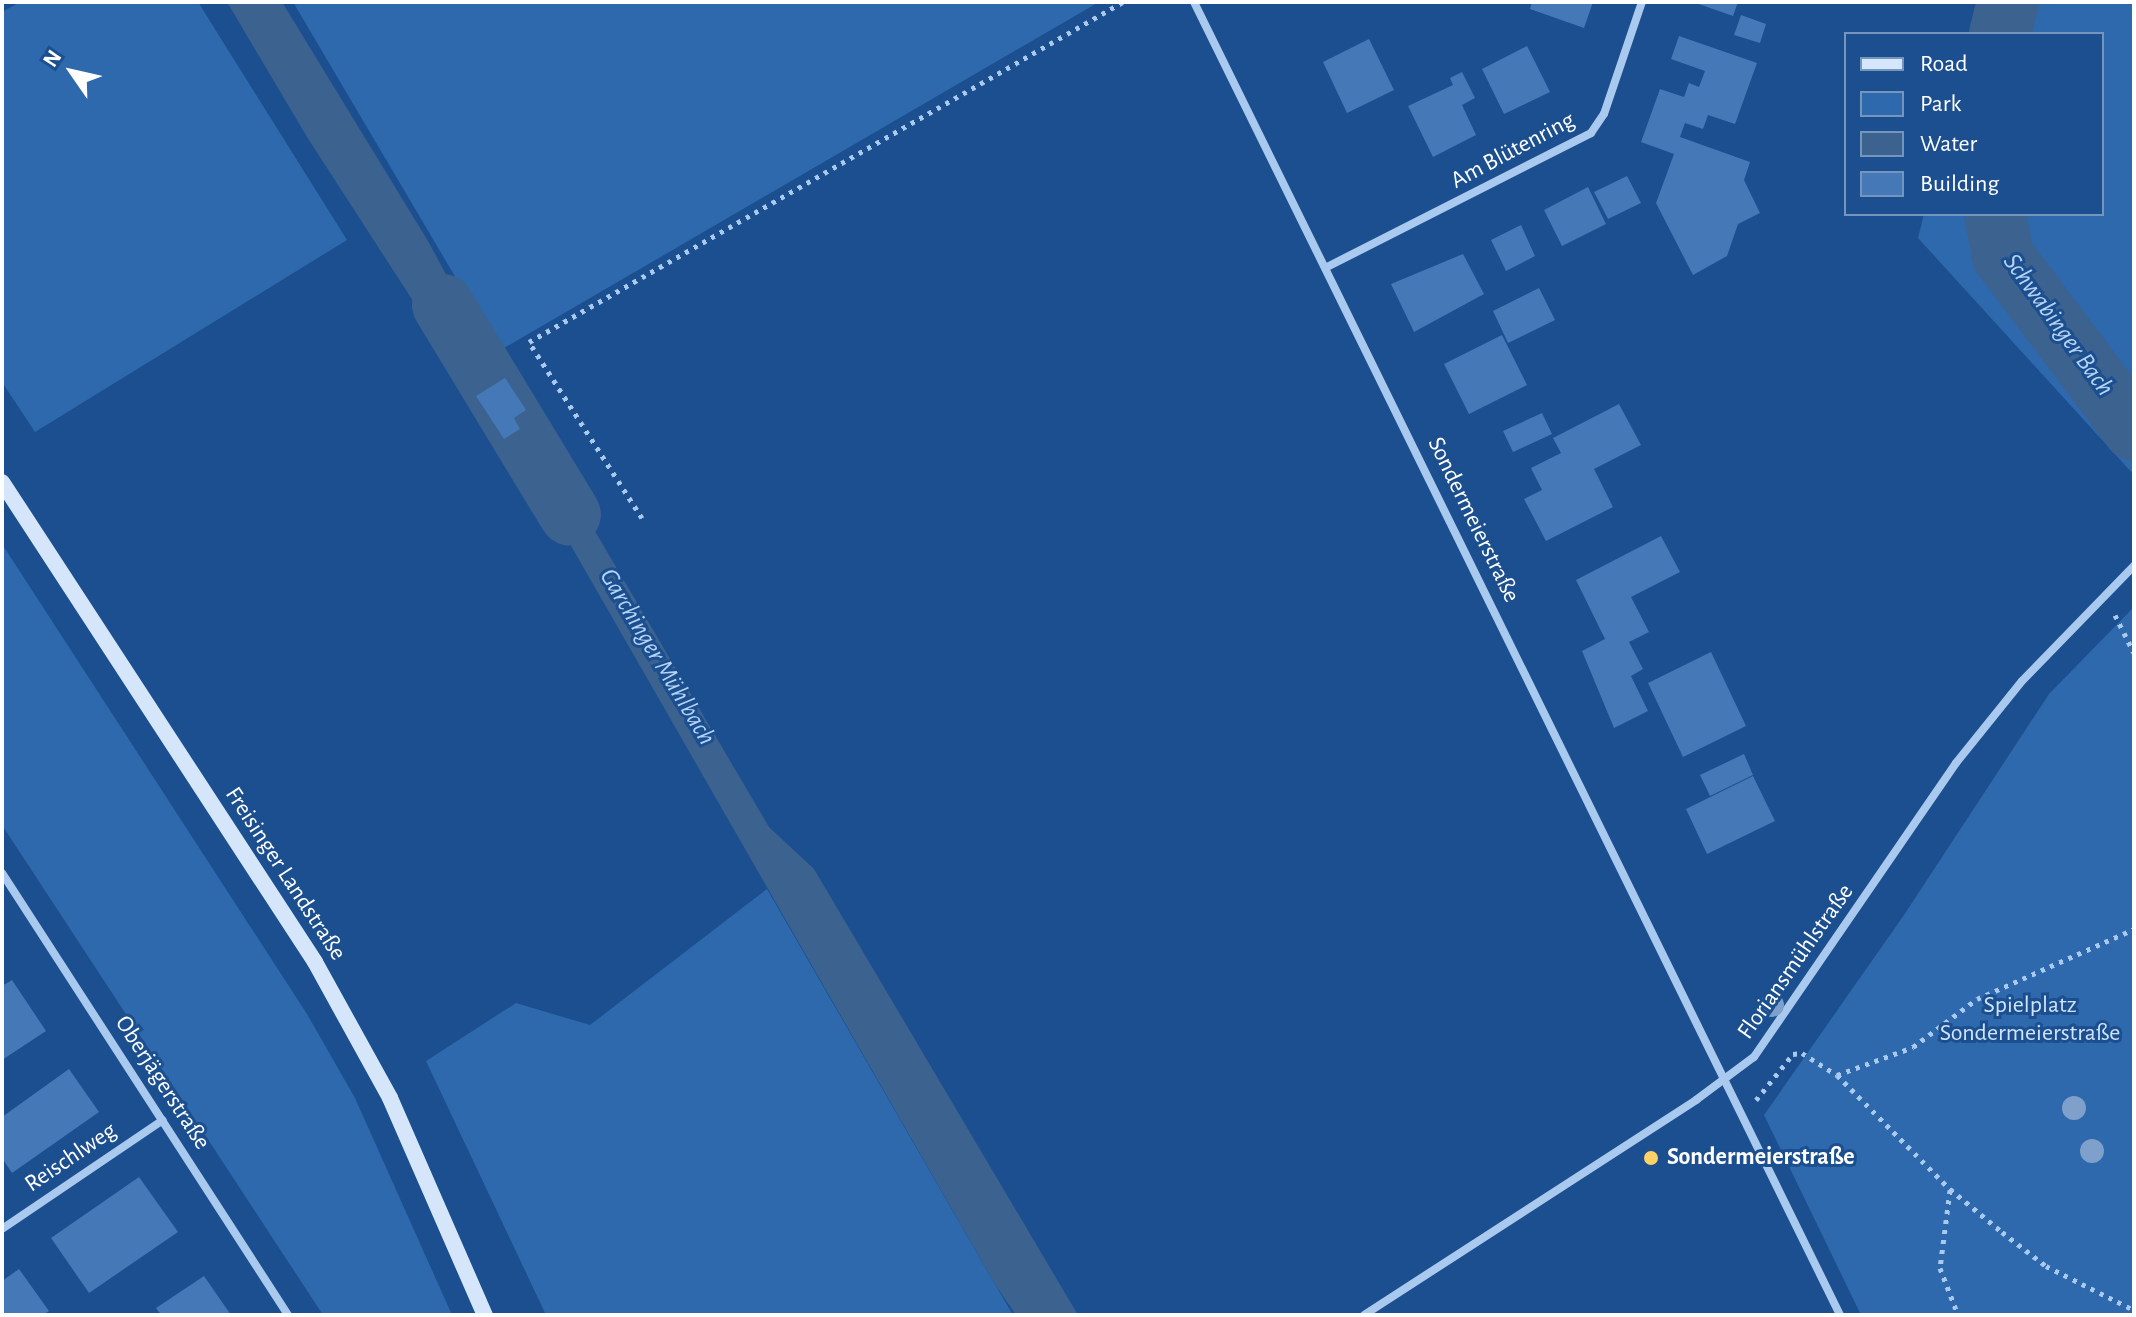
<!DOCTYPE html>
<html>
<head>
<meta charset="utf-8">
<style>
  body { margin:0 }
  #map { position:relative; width:2136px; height:1317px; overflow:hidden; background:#1b4f8f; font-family:"Alegreya Sans",sans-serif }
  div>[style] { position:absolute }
  .green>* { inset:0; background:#2e69ad }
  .water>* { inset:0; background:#3c6290 }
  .river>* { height:62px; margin:-31px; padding:0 31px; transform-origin:31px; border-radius:31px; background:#3c6290 }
  .building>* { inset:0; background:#4478b7 }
  .path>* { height:5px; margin-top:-2.5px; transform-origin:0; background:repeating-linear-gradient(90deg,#a9c9ee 0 4px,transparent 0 10px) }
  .street>* { height:8px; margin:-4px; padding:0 4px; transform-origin:4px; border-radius:4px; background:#a9c9ee }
  .secondary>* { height:16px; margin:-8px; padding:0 8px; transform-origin:8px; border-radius:8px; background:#d6e6fa }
  .trees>* { width:24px; height:24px; margin:-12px; border-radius:50%; background:#7ea0ca }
  .dots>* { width:22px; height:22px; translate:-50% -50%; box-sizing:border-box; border:4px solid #1b4f8f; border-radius:50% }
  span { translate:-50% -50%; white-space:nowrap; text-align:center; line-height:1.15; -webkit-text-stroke:6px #1b4f8f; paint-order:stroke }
  .street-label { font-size:24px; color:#fff }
  .park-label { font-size:24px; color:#cfe3fa }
  .poi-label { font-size:24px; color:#fff; font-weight:700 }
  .left { translate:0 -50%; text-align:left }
  .water-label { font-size:26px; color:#b5d3f5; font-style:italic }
  .frame { position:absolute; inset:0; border:4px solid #fff; pointer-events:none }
  .legend { position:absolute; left:1844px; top:32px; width:260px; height:184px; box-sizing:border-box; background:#1b4f8f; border:2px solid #7695bc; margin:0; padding:10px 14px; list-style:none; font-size:24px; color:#fff }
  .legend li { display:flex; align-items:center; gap:16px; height:40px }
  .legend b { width:40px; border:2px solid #7695bc }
  .north { position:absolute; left:32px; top:32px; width:80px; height:80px; -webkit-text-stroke:6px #1b4f8f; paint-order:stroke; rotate:304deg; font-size:22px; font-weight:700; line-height:32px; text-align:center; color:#fff }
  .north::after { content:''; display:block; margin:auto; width:28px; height:36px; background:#fff; clip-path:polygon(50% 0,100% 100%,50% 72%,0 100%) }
</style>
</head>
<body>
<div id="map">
  <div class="green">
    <i style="clip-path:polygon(20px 2px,198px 2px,347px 240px,35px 432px,2px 382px,2px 12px)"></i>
    <i style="clip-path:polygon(293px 2px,1099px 2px,499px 351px)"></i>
    <i style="clip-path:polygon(1985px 2px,2134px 2px,2134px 475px,1918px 238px,1924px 214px,2102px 214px,2102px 34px,1976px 34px)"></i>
    <i style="clip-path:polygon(2px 544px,307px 1014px,355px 1098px,452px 1315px,323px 1315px,2px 825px)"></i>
    <i style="clip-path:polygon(2134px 607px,2134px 1315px,1861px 1315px,1764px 1115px,1904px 915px,2049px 694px)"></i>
    <i style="clip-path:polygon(767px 889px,996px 1286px,1013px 1315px,546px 1315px,426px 1061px,516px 1003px,590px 1025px)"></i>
  </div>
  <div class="water">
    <i style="clip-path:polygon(227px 2px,282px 2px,428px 241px,497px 369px,470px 389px,307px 137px)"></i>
    <i style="clip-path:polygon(539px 436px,769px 827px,814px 869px,1078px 1315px,1016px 1315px,996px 1286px,566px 537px,508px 455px)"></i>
  </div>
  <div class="river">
    <i style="left:2000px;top:34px;width:33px;rotate:-76deg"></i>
    <i style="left:1995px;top:214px;width:43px;rotate:79.2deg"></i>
    <i style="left:2003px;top:256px;width:218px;rotate:53deg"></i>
    <i style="left:443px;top:305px;width:245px;rotate:58.8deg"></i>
  </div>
  <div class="building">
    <i style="clip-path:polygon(1532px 2px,1593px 2px,1584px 28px,1530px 9px)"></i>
    <i style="clip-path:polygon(1693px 2px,1738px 2px,1733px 16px)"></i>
    <i style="clip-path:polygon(1741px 15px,1766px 24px,1760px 43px,1734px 35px)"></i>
    <i style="clip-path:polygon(1679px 36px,1757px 63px,1735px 124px,1708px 115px,1703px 129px,1685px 123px,1680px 137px,1750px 162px,1744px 180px,1760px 213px,1738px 224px,1727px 256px,1693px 275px,1656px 203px,1674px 154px,1641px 142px,1660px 89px,1684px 97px,1689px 83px,1699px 87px,1705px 71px,1671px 59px)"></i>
    <i style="clip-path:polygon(1369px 39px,1394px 90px,1347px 113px,1323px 62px)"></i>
    <i style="clip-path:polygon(1527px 46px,1550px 92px,1504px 114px,1482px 69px)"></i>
    <i style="clip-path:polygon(1462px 72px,1475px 98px,1462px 105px,1476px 135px,1433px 157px,1408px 106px,1453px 85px,1450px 78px)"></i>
    <i style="clip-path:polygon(1627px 176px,1641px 203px,1608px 219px,1594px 192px)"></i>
    <i style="clip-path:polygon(1588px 187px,1606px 224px,1562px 246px,1544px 210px)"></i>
    <i style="clip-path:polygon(1521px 225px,1535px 256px,1506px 271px,1491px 240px)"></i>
    <i style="clip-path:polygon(1463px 254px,1484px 294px,1414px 332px,1391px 284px)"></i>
    <i style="clip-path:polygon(1539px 288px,1555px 320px,1508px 343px,1493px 311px)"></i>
    <i style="clip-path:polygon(1502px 335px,1527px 385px,1469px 414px,1444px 364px)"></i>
    <i style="clip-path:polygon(505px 378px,526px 410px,514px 418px,520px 429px,504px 439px,476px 396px)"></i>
    <i style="clip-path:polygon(1619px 404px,1641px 445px,1594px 469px,1613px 507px,1546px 541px,1524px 499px,1542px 490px,1531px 468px,1561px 453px,1553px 438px)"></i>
    <i style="clip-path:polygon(1542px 413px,1552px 434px,1513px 452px,1503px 431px)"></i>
    <i style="clip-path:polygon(1661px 536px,1680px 572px,1631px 597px,1649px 632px,1629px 642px,1643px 669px,1631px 676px,1648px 711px,1614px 728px,1582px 651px,1605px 639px,1576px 580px)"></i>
    <i style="clip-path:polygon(1711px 652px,1746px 726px,1683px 757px,1648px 683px)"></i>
    <i style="clip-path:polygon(1744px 754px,1753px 775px,1710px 796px,1700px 775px)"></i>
    <i style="clip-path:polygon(1753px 776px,1775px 821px,1707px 854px,1686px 809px)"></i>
    <i style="clip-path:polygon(12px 980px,46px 1031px,2px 1060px,2px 986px)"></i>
    <i style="clip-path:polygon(69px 1069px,99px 1112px,12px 1173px,2px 1158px,2px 1117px)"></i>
    <i style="clip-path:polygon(139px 1177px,178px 1232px,89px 1293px,51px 1238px)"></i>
    <i style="clip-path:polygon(19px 1269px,49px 1311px,43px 1315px,2px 1315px,2px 1281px)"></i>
    <i style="clip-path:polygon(204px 1276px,231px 1315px,161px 1315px,156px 1308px)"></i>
  </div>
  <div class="path">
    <i style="left:642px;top:518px;width:209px;rotate:-122.7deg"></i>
    <i style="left:529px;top:342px;width:684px;rotate:-29.79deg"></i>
    <i style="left:2115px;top:615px;width:42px;rotate:63.4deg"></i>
    <i style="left:1837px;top:1075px;width:81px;rotate:-20.2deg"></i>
    <i style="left:1913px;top:1047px;width:80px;rotate:-36.9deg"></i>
    <i style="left:1977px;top:999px;width:172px;rotate:-24deg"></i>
    <i style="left:1756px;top:1100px;width:59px;rotate:-51.2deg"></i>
    <i style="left:1793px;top:1054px;width:9px;rotate:-6deg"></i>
    <i style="left:1802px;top:1053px;width:41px;rotate:32.2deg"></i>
    <i style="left:1837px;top:1075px;width:161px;rotate:45.3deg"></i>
    <i style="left:1950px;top:1189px;width:67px;rotate:39.6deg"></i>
    <i style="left:2002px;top:1232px;width:56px;rotate:37.7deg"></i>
    <i style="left:2046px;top:1266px;width:98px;rotate:26.6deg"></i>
    <i style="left:1950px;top:1190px;width:79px;rotate:97.3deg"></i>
    <i style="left:1940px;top:1268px;width:50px;rotate:69deg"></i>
  </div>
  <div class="street">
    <i style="left:1194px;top:2px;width:1463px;rotate:63.8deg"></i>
    <i style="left:1327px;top:267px;width:296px;rotate:-26.9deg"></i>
    <i style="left:1591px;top:133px;width:23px;rotate:-56deg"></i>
    <i style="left:1604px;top:114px;width:118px;rotate:-71.3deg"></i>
    <i style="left:2px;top:873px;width:526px;rotate:57.09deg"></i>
    <i style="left:2px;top:1229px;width:194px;rotate:-34.1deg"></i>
    <i style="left:1364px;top:1315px;width:396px;rotate:-32.9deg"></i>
    <i style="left:1696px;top:1100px;width:72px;rotate:-36.6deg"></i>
    <i style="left:1754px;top:1057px;width:357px;rotate:-55.5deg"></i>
    <i style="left:1956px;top:763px;width:105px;rotate:-51.2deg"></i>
    <i style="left:2022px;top:681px;width:161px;rotate:-45.8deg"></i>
  </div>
  <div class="secondary">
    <i style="left:2px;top:482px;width:573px;rotate:56.89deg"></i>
    <i style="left:315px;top:962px;width:155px;rotate:61.1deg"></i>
    <i style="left:390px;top:1098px;width:237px;rotate:66.4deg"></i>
  </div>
  <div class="trees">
    <i style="left:1772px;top:1005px"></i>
    <i style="left:2074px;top:1108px"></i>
    <i style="left:2092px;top:1151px"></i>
  </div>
  <div class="dots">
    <i style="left:1651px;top:1158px;background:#ffd166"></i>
  </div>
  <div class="street-label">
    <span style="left:1513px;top:151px;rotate:-28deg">Am Blütenring</span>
    <span style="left:1473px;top:520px;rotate:64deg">Sondermeierstraße</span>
    <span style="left:285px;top:874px;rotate:57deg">Freisinger Landstraße</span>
    <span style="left:1796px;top:962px;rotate:-55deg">Floriansmühlstraße</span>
    <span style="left:162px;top:1083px;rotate:57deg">Oberjägerstraße</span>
    <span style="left:71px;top:1158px;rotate:-34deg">Reischlweg</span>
  </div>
  <div class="park-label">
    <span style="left:2030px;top:1020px">Spielplatz<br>Sondermeierstraße</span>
  </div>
  <div class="poi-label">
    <span class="left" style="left:1667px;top:1158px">Sondermeierstraße</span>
  </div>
  <div class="water-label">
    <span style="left:2058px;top:325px;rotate:54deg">Schwabinger Bach</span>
    <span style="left:657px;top:657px;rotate:59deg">Garchinger Mühlbach</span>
  </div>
  <div class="frame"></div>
  <ul class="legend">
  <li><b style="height:10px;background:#d6e6fa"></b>Road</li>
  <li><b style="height:22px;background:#2e69ad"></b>Park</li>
  <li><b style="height:22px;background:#3c6290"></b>Water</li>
  <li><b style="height:22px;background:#4478b7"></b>Building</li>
  </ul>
  <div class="north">N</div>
</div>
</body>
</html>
